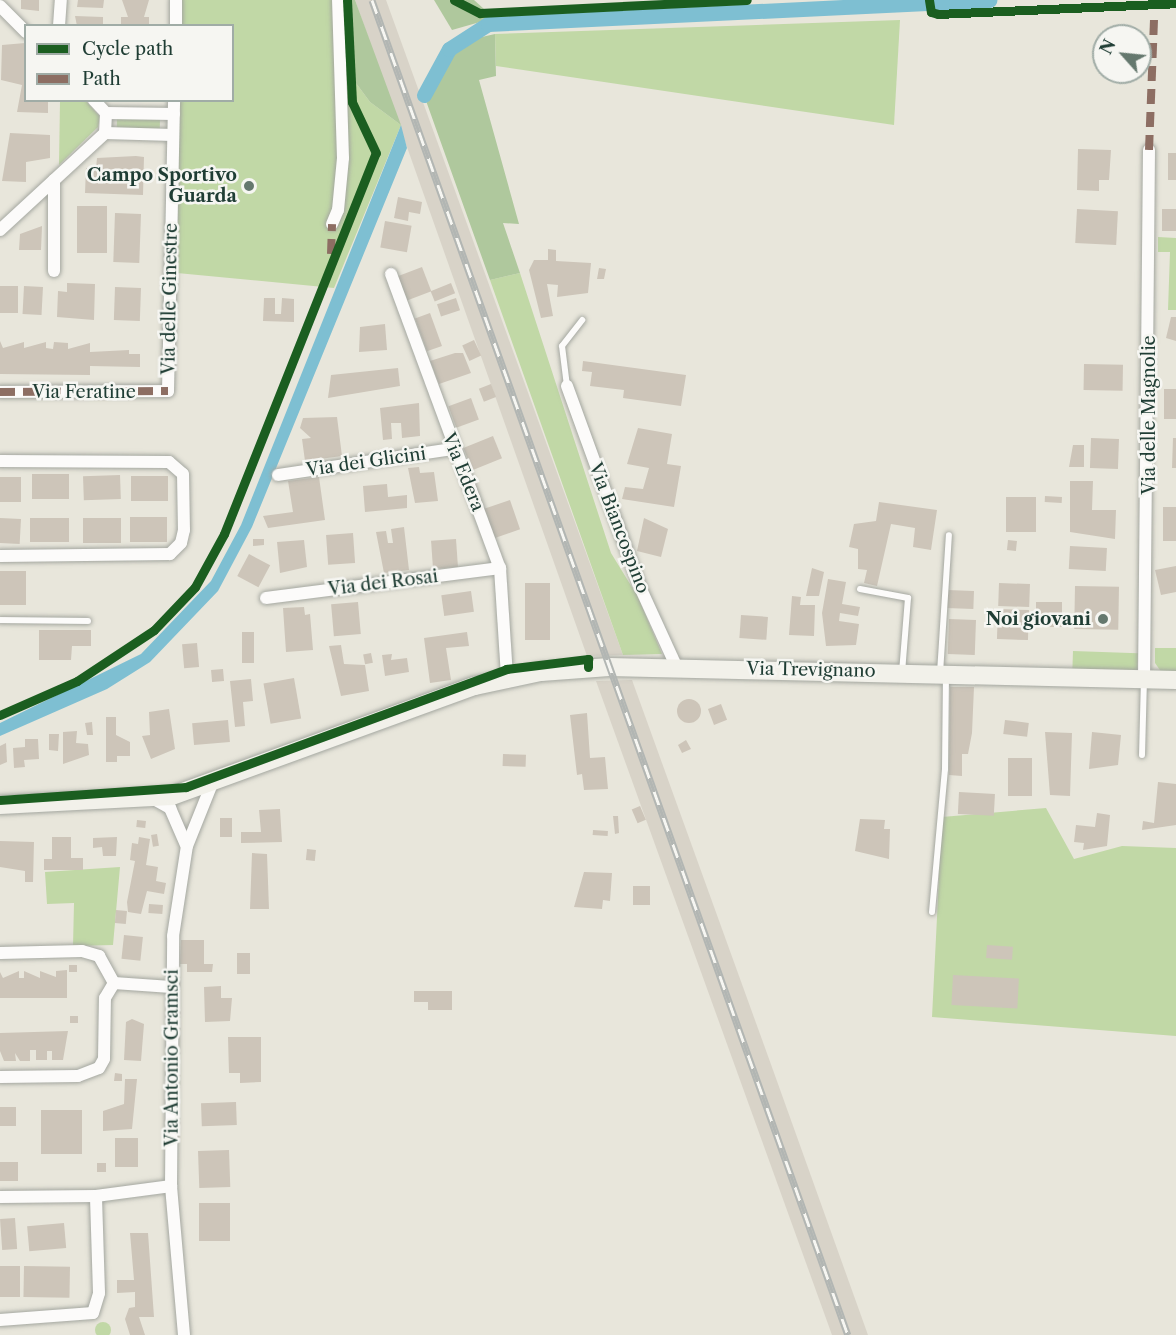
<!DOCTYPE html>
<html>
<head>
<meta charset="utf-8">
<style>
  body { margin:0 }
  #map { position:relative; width:1176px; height:1335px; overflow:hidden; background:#e8e6db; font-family:"Libre Caslon Text",serif }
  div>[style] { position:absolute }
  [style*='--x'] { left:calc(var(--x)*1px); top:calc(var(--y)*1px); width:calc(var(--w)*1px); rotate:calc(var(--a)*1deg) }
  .industrial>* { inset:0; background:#d8d3c8 }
  .green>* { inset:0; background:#c1d8a6; transform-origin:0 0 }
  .round { border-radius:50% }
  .forest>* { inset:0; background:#afc89d }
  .water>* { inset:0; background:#7ebfd2 }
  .canal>* { height:15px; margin:-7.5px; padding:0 7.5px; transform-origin:7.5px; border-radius:7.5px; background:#7ebfd2 }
  .building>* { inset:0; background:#cdc5b9; transform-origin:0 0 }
  .roads { filter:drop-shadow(0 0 2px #a4a7a0) drop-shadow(0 0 2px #a4a7a0) }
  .lane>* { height:6px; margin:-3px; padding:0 3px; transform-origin:3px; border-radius:3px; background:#fcfbfa }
  .street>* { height:12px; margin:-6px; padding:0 6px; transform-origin:6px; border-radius:6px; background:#fcfbfa }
  .secondary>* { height:18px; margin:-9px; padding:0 9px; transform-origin:9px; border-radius:9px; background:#f2f1ea }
  .rail>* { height:7px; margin-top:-3.5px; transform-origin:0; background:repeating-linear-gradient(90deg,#f6f6f2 0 14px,#b2b6b3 0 28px); box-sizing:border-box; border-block:2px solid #b2b6b3 }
  .quiet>* { height:8px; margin-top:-4px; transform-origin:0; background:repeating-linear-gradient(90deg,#8d6e63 0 15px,transparent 0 23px) }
  .cycleway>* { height:9px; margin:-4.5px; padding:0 4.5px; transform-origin:4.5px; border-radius:4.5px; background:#1b5e20 }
  .dots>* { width:16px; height:16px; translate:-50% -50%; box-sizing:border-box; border:3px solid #f6f6f2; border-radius:50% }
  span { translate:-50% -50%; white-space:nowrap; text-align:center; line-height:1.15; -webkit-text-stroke:5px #f6f6f2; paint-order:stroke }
  .poi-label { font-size:18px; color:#1f3d34; font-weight:700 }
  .right { translate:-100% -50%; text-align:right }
  .street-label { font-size:18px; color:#1f3d34 }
  .legend { position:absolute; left:24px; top:24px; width:210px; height:78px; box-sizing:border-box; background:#f6f6f2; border:2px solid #a0aca6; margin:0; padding:8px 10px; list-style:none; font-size:18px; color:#1f3d34 }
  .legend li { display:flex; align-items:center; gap:12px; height:30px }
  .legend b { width:30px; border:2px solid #a0aca6 }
  .north { position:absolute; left:1092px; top:24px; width:60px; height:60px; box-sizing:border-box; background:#f6f6f2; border:2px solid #a0aca6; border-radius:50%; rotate:297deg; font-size:16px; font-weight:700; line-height:24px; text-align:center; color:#1f3d34 }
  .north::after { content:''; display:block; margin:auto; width:21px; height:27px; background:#65786e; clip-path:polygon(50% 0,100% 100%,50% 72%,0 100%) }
</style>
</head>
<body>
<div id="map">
  <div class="industrial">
    <div style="clip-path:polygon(355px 0,386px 0,623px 655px,587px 656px)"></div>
    <div style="clip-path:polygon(632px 680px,773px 1070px,868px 1335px,832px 1335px,596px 681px)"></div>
  </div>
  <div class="green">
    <div style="clip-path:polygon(177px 0,342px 0,353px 35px,350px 75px,370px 102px,401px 125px,334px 288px,177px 273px,177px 101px,232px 100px,232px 26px,177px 25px)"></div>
    <div style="clip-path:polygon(900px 20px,894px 125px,496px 66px,495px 34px)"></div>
    <div style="clip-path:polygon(60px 101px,86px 101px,100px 117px,98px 127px,59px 165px)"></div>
    <div style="left:117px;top:117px;width:43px;height:12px;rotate:1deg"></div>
    <div style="clip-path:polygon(1158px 237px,1176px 238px,1176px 310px,1168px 310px,1170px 252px,1158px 252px)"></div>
    <div style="clip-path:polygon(520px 273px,611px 553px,638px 597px,662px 654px,623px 655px,490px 280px)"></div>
    <div style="clip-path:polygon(1155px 648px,1176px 648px,1176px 674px,1162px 673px,1155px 663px)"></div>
    <div style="left:1073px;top:651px;width:65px;height:20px;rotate:2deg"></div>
    <div style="clip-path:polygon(1046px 808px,1074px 859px,1122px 846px,1176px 848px,1176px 1036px,932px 1017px,942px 817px)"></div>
    <div style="clip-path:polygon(120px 867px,113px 945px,73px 946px,74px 903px,47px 904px,45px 872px)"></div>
    <div class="round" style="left:95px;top:1322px;width:16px;height:16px"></div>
  </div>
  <div class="forest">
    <div style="clip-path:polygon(342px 0,355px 0,401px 125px,370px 102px,350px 75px,353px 35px)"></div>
    <div style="clip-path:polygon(434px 0,474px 0,494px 18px,452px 30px)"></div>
    <div style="clip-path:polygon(495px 34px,496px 76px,479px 80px,519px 224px,503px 223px,520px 273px,490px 280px,425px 98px,449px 54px,464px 41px)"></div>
  </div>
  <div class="water">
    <div style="clip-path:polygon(401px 125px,407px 148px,252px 527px,218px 591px,150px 662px,107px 689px,0 736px,0 723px,141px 654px,211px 581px,241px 525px)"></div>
  </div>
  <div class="canal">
    <div style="--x:424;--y:95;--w:52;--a:-61.5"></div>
    <div style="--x:449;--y:49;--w:46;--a:-32.7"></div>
    <div style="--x:488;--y:24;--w:502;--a:-2.74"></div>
  </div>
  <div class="building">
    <div style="clip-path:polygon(21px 0,39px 0,39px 11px,21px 9px)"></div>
    <div style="clip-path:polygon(78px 0,104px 0,103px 8px,77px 7px)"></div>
    <div style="clip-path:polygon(122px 0,149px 0,144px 17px,149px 17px,149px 26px,121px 26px,121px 17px,128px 17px)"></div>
    <div style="clip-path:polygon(75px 16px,103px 17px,103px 26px,77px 26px)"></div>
    <div style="clip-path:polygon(25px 43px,26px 100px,48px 100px,48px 113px,17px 112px,22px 85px,1px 80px,2px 45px)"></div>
    <div style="clip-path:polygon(10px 133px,50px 135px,50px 158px,26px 162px,26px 182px,2px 181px)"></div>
    <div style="clip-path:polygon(1078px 149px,1111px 150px,1109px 180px,1099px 180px,1099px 191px,1077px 190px)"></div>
    <div style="left:1168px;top:153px;width:8px;height:27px"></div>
    <div style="clip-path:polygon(136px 156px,144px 157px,143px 195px,85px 193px,86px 168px,96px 168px,97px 158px)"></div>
    <div style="clip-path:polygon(398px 197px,422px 202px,420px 214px,409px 212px,408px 221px,394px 218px)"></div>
    <div style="left:77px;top:206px;width:30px;height:47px"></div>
    <div style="left:1077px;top:209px;width:41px;height:34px;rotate:3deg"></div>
    <div style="left:1162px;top:209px;width:14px;height:22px"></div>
    <div style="left:115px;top:213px;width:26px;height:49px;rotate:2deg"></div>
    <div style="left:385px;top:221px;width:27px;height:27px;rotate:10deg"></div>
    <div style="clip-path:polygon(42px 226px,41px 250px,19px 250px,20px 234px)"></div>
    <div style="clip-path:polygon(548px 249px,556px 250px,556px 261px,591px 263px,588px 293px,557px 297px,558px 285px,547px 284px,553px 316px,541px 318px,529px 270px,534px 260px,548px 260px)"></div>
    <div style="left:422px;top:267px;width:26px;height:26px;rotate:69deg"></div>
    <div style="clip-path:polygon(599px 268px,606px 269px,604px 279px,597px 279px)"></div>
    <div style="clip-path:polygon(67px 283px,95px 284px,94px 320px,57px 317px,58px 291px,67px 292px)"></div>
    <div style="left:451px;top:283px;width:11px;height:22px;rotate:68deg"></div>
    <div style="left:0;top:286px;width:18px;height:27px"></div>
    <div style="left:24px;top:286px;width:19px;height:28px;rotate:3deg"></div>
    <div style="left:115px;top:287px;width:26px;height:33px;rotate:2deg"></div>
    <div style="clip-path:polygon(264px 298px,275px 298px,275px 314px,281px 314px,282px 298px,294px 299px,294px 322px,263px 321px)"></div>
    <div style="left:456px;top:298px;width:13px;height:20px;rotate:72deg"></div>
    <div style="left:430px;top:313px;width:35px;height:16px;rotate:70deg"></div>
    <div style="clip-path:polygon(1171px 317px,1176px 317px,1176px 341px,1166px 338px)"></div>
    <div style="clip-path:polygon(385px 324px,387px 350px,359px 352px,360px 327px)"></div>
    <div style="left:474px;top:340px;width:17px;height:13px;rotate:65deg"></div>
    <div style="clip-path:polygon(0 341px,3px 348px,24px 342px,24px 348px,46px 342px,46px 348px,53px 349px,54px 342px,68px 343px,68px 349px,90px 343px,90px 352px,129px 350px,129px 354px,140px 354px,140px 367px,90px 366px,90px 375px,0 374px)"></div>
    <div style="clip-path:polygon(455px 353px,463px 353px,471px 373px,439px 384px,430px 361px)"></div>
    <div style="clip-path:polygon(583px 361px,686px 375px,681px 406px,623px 398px,624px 390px,590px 386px,592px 372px,582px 371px)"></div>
    <div style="left:1084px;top:364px;width:39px;height:26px;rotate:1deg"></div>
    <div style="clip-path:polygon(398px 368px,400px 386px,328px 398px,331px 375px)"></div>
    <div style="left:491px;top:384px;width:14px;height:13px;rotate:69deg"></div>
    <div style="left:1164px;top:389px;width:12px;height:30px"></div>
    <div style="left:471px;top:398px;width:23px;height:24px;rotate:70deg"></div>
    <div style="clip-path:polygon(419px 403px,420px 436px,402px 438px,401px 423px,391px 423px,392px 439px,383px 440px,380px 408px)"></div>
    <div style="clip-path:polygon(337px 417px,342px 456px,305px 461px,302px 439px,311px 438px,300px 428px,303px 418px)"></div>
    <div style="clip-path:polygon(638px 428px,672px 434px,667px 464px,681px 466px,674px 507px,622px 499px,625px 487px,643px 489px,649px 468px,627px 464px)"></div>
    <div style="left:493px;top:436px;width:24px;height:32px;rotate:68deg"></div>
    <div style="left:1091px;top:438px;width:28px;height:30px;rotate:2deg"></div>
    <div style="clip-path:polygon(1173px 438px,1176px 438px,1176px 468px,1172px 468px)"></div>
    <div style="clip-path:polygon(1073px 445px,1084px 445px,1084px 467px,1069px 467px)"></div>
    <div style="clip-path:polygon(419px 467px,420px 473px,434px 472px,438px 501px,415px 503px,408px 468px)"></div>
    <div style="left:32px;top:474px;width:37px;height:25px"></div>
    <div style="left:120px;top:475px;width:24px;height:37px;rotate:88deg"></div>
    <div style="left:131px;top:476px;width:37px;height:25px"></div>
    <div style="left:0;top:477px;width:21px;height:25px"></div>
    <div style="clip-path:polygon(319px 477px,325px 520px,268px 528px,263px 516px,293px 512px,288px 481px)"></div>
    <div style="clip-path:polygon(1070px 481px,1093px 481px,1092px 510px,1116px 510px,1115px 539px,1070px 532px)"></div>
    <div style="clip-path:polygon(387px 484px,388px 497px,407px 495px,407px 508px,365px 512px,363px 486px)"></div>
    <div style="left:1045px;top:496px;width:17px;height:6px;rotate:3deg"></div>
    <div style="left:1006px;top:497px;width:30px;height:35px"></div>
    <div style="left:510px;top:500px;width:31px;height:28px;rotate:71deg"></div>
    <div style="clip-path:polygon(879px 502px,937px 510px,931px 550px,913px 547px,915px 528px,891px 524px,877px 586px,864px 583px,867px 570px,858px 569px,858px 549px,849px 547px,854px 524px,876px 521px)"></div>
    <div style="left:1163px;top:507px;width:13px;height:34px"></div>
    <div style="left:167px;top:517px;width:25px;height:37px;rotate:90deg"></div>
    <div style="left:0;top:518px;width:21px;height:25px;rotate:3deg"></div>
    <div style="left:69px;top:518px;width:24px;height:39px;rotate:90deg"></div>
    <div style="left:83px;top:518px;width:38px;height:25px"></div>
    <div style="clip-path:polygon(644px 518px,668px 529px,661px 557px,637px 551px)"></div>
    <div style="clip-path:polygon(404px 527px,409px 570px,384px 573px,376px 532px,386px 531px,388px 543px,393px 543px,391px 529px)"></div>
    <div style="left:353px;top:533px;width:30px;height:27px;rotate:86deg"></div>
    <div style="clip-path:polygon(253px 539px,264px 539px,264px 545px,253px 546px)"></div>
    <div style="left:456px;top:539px;width:28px;height:25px;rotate:86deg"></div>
    <div style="clip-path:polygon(304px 540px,307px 567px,280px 573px,277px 542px)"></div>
    <div style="left:1008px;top:540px;width:9px;height:10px;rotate:6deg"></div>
    <div style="left:1070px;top:546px;width:37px;height:23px;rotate:3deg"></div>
    <div style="left:249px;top:554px;width:24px;height:25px;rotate:28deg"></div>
    <div style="clip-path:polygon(1176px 566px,1176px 592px,1161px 595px,1155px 570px)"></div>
    <div style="clip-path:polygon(812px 568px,824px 572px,819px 596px,806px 596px)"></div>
    <div style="left:0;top:571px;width:26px;height:34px"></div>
    <div style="clip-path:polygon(828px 579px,846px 582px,842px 604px,860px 607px,858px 616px,840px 613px,839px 621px,859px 624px,856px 645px,826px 646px,822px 613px)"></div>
    <div style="left:525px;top:583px;width:25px;height:57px"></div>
    <div style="left:999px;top:583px;width:31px;height:23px;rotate:2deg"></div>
    <div style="left:1075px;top:586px;width:44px;height:43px;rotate:1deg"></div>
    <div style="left:947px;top:590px;width:27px;height:18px;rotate:2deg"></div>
    <div style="left:471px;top:591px;width:21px;height:30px;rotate:82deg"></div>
    <div style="clip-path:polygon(792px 596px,801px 597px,800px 605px,815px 605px,814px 636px,789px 635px)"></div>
    <div style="left:358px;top:602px;width:32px;height:27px;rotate:85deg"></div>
    <div style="left:1036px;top:602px;width:26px;height:25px"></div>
    <div style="clip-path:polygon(304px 607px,305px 615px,310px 614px,313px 650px,286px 652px,283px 608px)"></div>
    <div style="left:998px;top:609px;width:31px;height:30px;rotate:2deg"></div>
    <div style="left:741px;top:615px;width:27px;height:23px;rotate:4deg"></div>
    <div style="left:949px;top:619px;width:27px;height:35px;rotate:2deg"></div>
    <div style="clip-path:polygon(39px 630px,91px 630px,91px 646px,72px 646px,71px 660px,39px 660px)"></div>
    <div style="left:242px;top:632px;width:12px;height:31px"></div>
    <div style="clip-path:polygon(467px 632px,469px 646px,446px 648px,451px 680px,430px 683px,424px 638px)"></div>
    <div style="left:197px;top:643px;width:24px;height:15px;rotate:85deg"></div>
    <div style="clip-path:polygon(341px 645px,344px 664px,365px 665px,369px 691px,341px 696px,329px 646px)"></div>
    <div style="left:371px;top:653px;width:10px;height:8px;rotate:79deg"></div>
    <div style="clip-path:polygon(392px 654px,391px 660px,407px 658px,409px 672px,385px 676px,382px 655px)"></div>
    <div style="left:223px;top:669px;width:12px;height:12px;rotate:85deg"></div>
    <div style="left:294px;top:678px;width:41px;height:31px;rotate:80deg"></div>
    <div style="clip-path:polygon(251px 679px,253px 701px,243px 702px,245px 726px,235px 727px,230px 681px)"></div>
    <div style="clip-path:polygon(950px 687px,974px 687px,972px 733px,968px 754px,962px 754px,962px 776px,949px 775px)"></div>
    <div class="round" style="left:677px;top:699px;width:24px;height:24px"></div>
    <div style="left:721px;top:704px;width:17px;height:14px;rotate:69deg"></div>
    <div style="clip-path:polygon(169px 709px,175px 749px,151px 759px,142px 736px,150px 735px,149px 712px)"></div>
    <div style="clip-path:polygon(587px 713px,590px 758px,605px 757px,608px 789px,584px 790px,582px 774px,577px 775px,570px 715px)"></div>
    <div style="clip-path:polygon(106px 717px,116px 717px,116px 735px,130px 742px,130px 756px,117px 756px,117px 762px,106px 762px)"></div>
    <div style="left:228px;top:720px;width:22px;height:36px;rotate:85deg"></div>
    <div style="left:1005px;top:720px;width:24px;height:14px;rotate:7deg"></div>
    <div style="clip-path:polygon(92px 722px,93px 735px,87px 735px,85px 723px)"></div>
    <div style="clip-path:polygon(77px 731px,76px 743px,88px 744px,89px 755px,63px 764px,63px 732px)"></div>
    <div style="clip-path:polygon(1045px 732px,1072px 733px,1070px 796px,1050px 795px)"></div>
    <div style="clip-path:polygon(1092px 732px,1121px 735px,1118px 765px,1089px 769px)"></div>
    <div style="clip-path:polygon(49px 734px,59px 734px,58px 751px,49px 750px)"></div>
    <div style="clip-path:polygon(25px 739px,38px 739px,39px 759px,24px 760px,25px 767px,14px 768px,13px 748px,25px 747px)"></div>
    <div style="clip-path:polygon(686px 740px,691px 749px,682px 753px,678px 745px)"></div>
    <div style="clip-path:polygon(6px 743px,7px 762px,0 765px,0 746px)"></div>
    <div style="left:503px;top:754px;width:23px;height:12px;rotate:2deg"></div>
    <div style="left:1008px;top:758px;width:24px;height:38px"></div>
    <div style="clip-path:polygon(1158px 782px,1176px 784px,1176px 825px,1142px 830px,1143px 821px,1154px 823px)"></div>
    <div style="left:959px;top:792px;width:36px;height:22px;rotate:3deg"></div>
    <div style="left:640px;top:806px;width:15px;height:9px;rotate:67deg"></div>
    <div style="clip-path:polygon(280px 809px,282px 842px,241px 843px,241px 832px,261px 832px,259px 810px)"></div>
    <div style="clip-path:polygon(1097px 813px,1110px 815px,1107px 846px,1083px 850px,1084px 843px,1074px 842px,1076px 825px,1095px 827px)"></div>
    <div style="clip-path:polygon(613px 816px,618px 816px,619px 833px,615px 834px)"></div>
    <div style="left:220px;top:818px;width:12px;height:19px"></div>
    <div style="clip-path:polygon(860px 819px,885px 820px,884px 829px,890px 829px,889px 859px,855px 851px)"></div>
    <div style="left:137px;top:820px;width:9px;height:7px;rotate:6deg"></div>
    <div style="left:593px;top:830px;width:15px;height:5px;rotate:4deg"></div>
    <div style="left:157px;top:834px;width:12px;height:6px;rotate:81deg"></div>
    <div style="clip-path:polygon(52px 837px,71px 837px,71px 858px,83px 858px,83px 870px,44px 870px,44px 859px,52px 859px)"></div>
    <div style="clip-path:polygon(117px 837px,116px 856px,103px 856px,102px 847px,93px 848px,93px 838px)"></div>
    <div style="clip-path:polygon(139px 837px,150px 839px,146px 865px,158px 867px,156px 881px,166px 883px,164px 894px,147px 891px,141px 914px,128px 912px,127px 902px,135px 861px,130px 860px,132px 843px,138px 844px)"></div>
    <div style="clip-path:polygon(0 841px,34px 842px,33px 882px,25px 882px,25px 871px,0 867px)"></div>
    <div style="left:307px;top:849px;width:9px;height:11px;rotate:6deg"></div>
    <div style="clip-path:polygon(252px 853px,267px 854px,269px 909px,250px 909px)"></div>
    <div style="clip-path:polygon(584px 872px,612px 873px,610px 901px,603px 900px,602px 909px,574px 907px)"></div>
    <div style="left:633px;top:886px;width:17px;height:19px"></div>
    <div style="left:149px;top:904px;width:14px;height:9px;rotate:4deg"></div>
    <div style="left:116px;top:910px;width:11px;height:13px;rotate:5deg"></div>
    <div style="left:124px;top:935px;width:19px;height:24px;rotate:6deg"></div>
    <div style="clip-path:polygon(181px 940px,204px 940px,204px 964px,213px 964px,212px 972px,187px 972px,187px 964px,180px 964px)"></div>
    <div style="left:987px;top:945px;width:26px;height:13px;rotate:4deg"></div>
    <div style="left:237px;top:953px;width:13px;height:21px"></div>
    <div style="left:69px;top:965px;width:8px;height:7px"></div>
    <div style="clip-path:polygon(67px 970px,67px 998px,0 998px,0 972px,3px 978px,19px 971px,19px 978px,24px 978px,24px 971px,40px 978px,40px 971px,56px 977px,56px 971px)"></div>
    <div style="left:953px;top:975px;width:66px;height:30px;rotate:3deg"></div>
    <div style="clip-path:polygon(221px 986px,221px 998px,232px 998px,230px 1021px,205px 1022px,204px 987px)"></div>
    <div style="clip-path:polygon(414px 991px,452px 991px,452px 1010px,428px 1010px,428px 1002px,414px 1002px)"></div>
    <div style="left:70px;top:1016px;width:8px;height:7px"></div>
    <div style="clip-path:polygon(132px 1019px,144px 1024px,141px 1061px,124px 1060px,126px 1022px)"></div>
    <div style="clip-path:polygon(68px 1031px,63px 1060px,52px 1060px,52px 1051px,47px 1051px,47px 1060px,36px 1060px,36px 1050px,30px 1050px,30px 1061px,20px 1061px,15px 1053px,16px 1061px,4px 1061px,0 1051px,0 1033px)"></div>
    <div style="clip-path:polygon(228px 1037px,261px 1037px,261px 1082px,240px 1083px,240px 1073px,229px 1073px)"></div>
    <div style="clip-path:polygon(115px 1073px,122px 1074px,122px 1081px,114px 1081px)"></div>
    <div style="clip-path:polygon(125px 1079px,137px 1079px,132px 1129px,103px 1131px,103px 1111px,124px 1104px)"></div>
    <div style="left:236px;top:1102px;width:23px;height:35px;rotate:88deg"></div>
    <div style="left:0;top:1107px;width:16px;height:19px"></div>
    <div style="left:82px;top:1110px;width:44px;height:41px;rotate:90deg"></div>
    <div style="left:115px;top:1138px;width:23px;height:29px"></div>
    <div style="left:229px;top:1150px;width:37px;height:31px;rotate:88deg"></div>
    <div style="left:0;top:1162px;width:18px;height:19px"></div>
    <div style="left:97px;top:1163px;width:9px;height:9px"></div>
    <div style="left:199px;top:1203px;width:31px;height:38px"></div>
    <div style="left:15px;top:1218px;width:31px;height:15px;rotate:86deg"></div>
    <div style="left:64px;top:1223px;width:25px;height:37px;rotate:85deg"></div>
    <div style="clip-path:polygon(130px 1233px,148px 1233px,154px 1317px,139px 1317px,145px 1335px,130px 1335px,125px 1319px,129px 1308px,135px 1307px,135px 1292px,117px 1293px,117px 1280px,134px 1280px)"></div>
    <div style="left:0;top:1266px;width:20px;height:31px"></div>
    <div style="left:24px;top:1266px;width:46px;height:31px;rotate:1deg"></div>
  </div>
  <div class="roads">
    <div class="lane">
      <div style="--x:567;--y:386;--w:40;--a:-97.1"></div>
      <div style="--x:562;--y:346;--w:33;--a:-52"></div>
      <div style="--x:860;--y:589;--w:49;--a:10.6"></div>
      <div style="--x:908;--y:598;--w:74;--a:94.6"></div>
      <div style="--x:0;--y:620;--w:88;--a:0.7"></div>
      <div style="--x:940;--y:673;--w:138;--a:-86.3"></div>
      <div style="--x:1142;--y:755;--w:74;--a:-88.5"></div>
      <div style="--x:932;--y:912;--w:144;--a:-84.8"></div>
      <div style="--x:945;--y:769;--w:92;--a:-89.4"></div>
    </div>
    <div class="street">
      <div style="--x:0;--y:6;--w:37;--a:45"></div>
      <div style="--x:59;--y:26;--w:26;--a:-86"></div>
      <div style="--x:176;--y:26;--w:26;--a:-90"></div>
      <div style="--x:106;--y:113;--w:68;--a:0.8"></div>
      <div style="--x:105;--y:133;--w:68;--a:1.7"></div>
      <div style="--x:332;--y:224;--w:15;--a:-67"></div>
      <div style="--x:338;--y:210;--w:52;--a:-84.5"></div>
      <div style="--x:343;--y:158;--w:158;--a:-91.8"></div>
      <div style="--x:0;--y:230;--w:143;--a:-42.7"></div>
      <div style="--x:105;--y:133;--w:20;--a:-87"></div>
      <div style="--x:106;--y:113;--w:18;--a:-133"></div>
      <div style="--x:54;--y:271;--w:91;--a:-90"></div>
      <div style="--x:391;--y:274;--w:314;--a:69.7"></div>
      <div style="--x:500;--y:568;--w:108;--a:86.3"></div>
      <div style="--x:567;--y:386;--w:214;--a:70"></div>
      <div style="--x:640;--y:587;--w:89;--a:65.4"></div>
      <div style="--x:0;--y:392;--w:168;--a:-0.3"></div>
      <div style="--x:168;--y:391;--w:291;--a:-88.8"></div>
      <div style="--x:0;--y:461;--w:169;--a:0.3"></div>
      <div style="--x:169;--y:462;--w:18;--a:41"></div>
      <div style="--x:183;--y:474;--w:56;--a:89"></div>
      <div style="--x:184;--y:530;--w:13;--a:103"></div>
      <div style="--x:181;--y:543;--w:16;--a:135"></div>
      <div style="--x:170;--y:554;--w:170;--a:179.3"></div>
      <div style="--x:278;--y:475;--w:177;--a:-8.5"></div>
      <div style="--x:266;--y:598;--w:236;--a:-7.3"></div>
      <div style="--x:1144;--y:680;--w:530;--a:-89.46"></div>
      <div style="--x:152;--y:798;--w:21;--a:29"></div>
      <div style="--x:170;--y:808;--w:40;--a:66.6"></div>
      <div style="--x:0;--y:953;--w:82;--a:-1.4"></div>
      <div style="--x:82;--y:951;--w:18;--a:16"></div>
      <div style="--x:99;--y:956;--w:31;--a:61"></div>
      <div style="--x:114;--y:983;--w:57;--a:4"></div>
      <div style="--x:0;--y:1077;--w:78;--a:-0.7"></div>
      <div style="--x:78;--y:1076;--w:22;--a:-21"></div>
      <div style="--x:99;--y:1068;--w:10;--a:-61"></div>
      <div style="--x:104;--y:1059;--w:61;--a:-89.1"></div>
      <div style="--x:105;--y:998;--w:17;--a:-59"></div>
      <div style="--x:0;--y:1197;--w:96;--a:-0.6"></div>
      <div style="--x:96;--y:1196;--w:76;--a:-7.6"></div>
      <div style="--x:0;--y:1320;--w:93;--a:-4.3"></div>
      <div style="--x:93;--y:1313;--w:21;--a:-73"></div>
      <div style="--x:99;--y:1293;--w:97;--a:-91.8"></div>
      <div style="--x:184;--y:1335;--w:150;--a:-95"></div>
      <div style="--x:171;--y:1186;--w:250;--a:-89.5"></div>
      <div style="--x:173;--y:936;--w:91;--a:-81.2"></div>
      <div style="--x:187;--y:846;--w:65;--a:-68.2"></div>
    </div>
    <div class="secondary">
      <div style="--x:0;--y:805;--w:172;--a:-3"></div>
      <div style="--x:172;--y:796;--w:322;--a:-20"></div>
      <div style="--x:475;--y:686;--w:67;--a:-12"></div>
      <div style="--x:541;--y:672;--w:68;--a:-4.2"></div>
      <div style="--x:609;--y:667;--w:567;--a:1.31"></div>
    </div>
  </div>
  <div class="rail">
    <div style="--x:372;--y:0;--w:1417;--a:70.38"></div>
  </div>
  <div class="quiet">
    <div style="--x:1149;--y:150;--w:133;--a:-87.8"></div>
    <div style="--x:331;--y:254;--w:30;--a:-88"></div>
    <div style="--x:0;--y:392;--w:168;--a:-0.3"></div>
  </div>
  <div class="cycleway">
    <div style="--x:454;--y:0;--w:29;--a:27"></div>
    <div style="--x:480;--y:13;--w:267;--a:-2.8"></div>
    <div style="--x:929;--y:0;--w:12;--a:81"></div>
    <div style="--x:931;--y:12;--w:7;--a:16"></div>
    <div style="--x:938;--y:14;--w:238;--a:-2.6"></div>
    <div style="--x:0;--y:715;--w:84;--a:-23.8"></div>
    <div style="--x:77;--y:681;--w:92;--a:-33.5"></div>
    <div style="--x:154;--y:630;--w:59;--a:-46.4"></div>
    <div style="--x:195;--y:587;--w:60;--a:-61.3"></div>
    <div style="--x:224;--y:534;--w:410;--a:-68.3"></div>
    <div style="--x:376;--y:153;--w:56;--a:-115.2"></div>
    <div style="--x:352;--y:102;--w:102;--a:-92.8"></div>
    <div style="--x:0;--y:800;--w:186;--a:-4"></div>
    <div style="--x:186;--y:787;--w:341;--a:-20.2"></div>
    <div style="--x:506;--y:669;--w:83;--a:-7"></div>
    <div style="--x:588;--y:659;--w:8;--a:90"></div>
  </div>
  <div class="dots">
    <div style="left:249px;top:186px;background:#65786e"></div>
    <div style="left:1103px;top:619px;background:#65786e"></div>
  </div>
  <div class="poi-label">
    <span class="right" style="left:237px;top:186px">Campo Sportivo<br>Guarda</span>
    <span class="right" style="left:1091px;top:619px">Noi giovani</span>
  </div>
  <div class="street-label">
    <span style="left:170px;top:299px;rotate:-89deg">Via delle Ginestre</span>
    <span style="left:84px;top:392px">Via Feratine</span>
    <span style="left:1149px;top:415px;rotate:-90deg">Via delle Magnolie</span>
    <span style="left:366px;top:462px;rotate:-8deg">Via dei Glicini</span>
    <span style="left:463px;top:472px;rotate:68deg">Via Edera</span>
    <span style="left:619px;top:528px;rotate:69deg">Via Biancospino</span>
    <span style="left:383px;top:583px;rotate:-7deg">Via dei Rosai</span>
    <span style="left:811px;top:670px;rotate:1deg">Via Trevignano</span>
    <span style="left:172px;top:1058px;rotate:-90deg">Via Antonio Gramsci</span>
  </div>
  <ul class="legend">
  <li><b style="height:8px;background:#1b5e20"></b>Cycle path</li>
  <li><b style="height:8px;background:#8d6e63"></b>Path</li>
  </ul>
  <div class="north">N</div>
</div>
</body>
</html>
